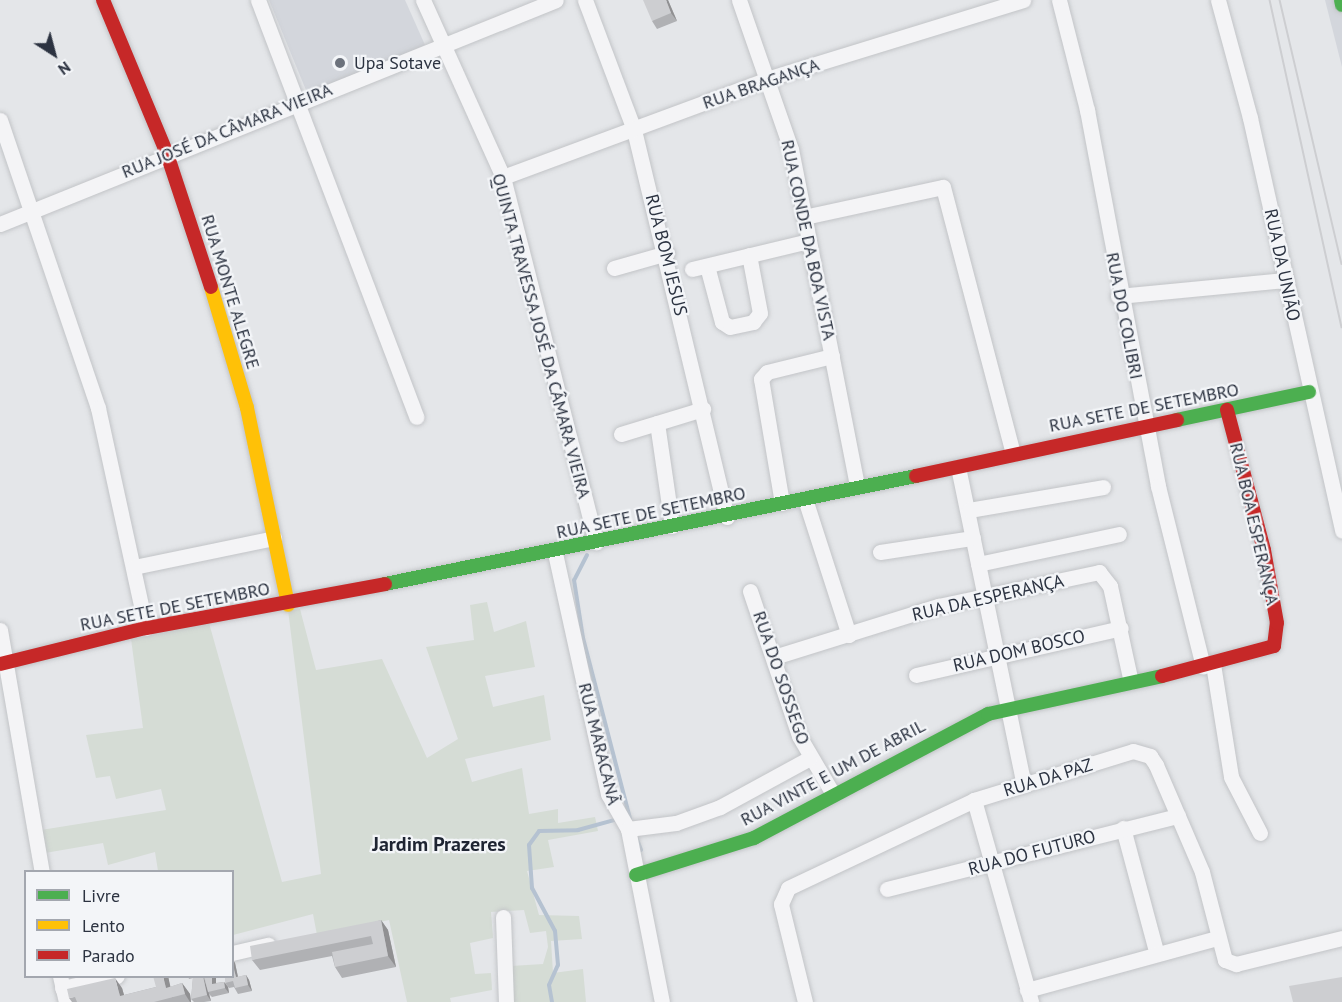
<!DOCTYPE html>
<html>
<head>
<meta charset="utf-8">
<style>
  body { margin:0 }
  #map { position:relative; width:1342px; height:1002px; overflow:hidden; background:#e4e6e9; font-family:"PT Sans",sans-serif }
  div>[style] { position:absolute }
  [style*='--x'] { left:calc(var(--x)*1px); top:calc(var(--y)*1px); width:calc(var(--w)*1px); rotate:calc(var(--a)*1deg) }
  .built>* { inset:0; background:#d3d6dc }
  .green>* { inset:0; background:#d5dcd5 }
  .stream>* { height:4px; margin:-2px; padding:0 2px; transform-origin:2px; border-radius:2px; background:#b5c2d1 }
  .roads { filter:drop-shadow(0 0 2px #c2c4c7) drop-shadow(0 0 2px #c2c4c7) }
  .street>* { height:15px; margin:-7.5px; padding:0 7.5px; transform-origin:7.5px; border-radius:7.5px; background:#f4f4f6 }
  .fast>* { height:14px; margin:-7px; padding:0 7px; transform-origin:7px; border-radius:7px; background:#4caf50 }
  .slow>* { height:14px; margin:-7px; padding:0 7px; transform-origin:7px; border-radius:7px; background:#ffc107 }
  .jam>* { height:14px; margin:-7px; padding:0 7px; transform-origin:7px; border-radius:7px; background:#c62828 }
  .tram>* { height:1.5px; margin:-0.75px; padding:0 0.75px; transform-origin:0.75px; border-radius:0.75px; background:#cdced1 }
  .wall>* { inset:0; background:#b0b1b4 }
  .shaded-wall>* { inset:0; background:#909092 }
  .building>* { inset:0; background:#cdced1 }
  .dots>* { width:16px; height:16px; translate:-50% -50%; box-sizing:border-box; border:3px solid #f3f5f8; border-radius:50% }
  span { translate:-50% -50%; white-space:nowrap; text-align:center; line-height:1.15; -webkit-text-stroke:4.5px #f3f5f8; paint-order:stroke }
  .poi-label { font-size:18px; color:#2c3341 }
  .left { translate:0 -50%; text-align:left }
  .street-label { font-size:18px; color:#2c3341 }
  .neighbourhood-label { font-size:20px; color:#1e2432; font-weight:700 }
  .legend { position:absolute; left:24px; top:870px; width:210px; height:108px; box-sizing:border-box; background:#f3f5f8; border:2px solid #a3a7af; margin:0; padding:8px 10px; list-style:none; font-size:18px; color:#2c3341 }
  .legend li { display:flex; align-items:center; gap:12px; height:30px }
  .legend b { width:30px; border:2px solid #a3a7af }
  .north { position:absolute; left:24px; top:24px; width:60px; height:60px; -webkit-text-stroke:4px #f3f5f8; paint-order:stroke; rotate:144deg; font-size:16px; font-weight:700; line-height:24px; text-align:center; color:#2c3341 }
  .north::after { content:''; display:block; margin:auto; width:21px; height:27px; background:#2c3341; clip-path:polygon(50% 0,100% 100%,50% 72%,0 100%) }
</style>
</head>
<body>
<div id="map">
  <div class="built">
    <div style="clip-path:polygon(269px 0,405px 0,425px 45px,308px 95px)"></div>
    <div style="clip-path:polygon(1325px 0,1342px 0,1342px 67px)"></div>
  </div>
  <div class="green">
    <div style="clip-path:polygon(487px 602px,494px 632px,526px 621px,535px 667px,485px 676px,493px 707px,544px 695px,551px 740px,465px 759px,472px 782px,522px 768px,529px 814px,558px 809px,558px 823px,595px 817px,598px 831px,548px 840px,554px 867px,527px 871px,539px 915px,579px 916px,582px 939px,551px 941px,553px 973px,583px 969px,586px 1002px,511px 1002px,511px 966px,543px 964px,548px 947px,546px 931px,530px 933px,524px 910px,491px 912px,493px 938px,470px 943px,475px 974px,491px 973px,492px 990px,450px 998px,451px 1002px,407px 1002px,389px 920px,317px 935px,313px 914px,233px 935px,232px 872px,158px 871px,155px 852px,108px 865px,103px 843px,45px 853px,41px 830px,166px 810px,161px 789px,116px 799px,110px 776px,96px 778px,86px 735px,143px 728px,131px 639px,209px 623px,282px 882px,321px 874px,288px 610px,300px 609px,316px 670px,382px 659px,427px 758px,458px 739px,426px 647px,474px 640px,470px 605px)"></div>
  </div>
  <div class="stream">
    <div style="--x:587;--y:555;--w:28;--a:117"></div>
    <div style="--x:574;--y:580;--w:59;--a:81.2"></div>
    <div style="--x:583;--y:638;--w:187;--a:75.4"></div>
    <div style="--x:636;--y:837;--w:14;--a:69"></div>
    <div style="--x:552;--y:1002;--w:17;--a:-100"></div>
    <div style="--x:549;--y:985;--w:22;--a:-66"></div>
    <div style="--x:558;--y:965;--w:34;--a:-95"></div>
    <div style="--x:555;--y:931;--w:49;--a:-118.1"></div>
    <div style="--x:532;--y:888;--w:43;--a:-94"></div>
    <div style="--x:529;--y:845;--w:17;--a:-54"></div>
    <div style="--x:539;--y:831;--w:39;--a:-1"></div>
    <div style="--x:578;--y:830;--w:41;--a:-15.4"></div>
  </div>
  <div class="roads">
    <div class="street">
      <div style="--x:258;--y:0;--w:446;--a:69.2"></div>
      <div style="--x:423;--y:0;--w:194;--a:65.7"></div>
      <div style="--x:503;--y:177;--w:377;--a:75.7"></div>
      <div style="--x:585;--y:0;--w:139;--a:69.3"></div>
      <div style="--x:634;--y:130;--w:398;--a:76.5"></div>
      <div style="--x:739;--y:0;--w:158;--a:70.8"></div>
      <div style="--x:791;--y:149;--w:342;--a:78.9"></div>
      <div style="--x:1059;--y:0;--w:114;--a:75.7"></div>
      <div style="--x:1087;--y:110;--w:383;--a:79.3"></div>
      <div style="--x:1158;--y:486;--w:186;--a:76"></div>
      <div style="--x:1218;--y:0;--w:122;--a:74.8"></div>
      <div style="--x:1250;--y:118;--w:423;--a:77.4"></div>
      <div style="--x:0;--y:120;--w:304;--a:71.2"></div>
      <div style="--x:98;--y:408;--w:225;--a:77.7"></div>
      <div style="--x:503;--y:177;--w:285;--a:-20.3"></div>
      <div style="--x:770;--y:78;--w:265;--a:-17.1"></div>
      <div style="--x:804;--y:217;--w:142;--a:-12.2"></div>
      <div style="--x:943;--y:187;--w:276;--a:75.3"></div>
      <div style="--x:0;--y:224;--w:599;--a:-21.94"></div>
      <div style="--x:707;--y:266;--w:58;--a:75"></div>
      <div style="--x:722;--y:322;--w:9;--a:32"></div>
      <div style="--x:730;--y:327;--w:24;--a:-12"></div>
      <div style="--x:753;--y:322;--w:11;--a:-52"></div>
      <div style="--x:760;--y:313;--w:59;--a:-100.7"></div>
      <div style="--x:614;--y:268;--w:55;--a:-15.8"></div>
      <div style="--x:692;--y:269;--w:120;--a:-13.5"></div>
      <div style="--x:1118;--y:296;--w:168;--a:-5.5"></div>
      <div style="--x:657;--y:423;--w:104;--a:81.7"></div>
      <div style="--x:621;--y:434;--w:86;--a:-17"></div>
      <div style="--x:958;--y:467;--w:325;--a:78.3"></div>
      <div style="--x:805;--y:499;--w:143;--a:72.1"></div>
      <div style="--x:782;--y:503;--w:126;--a:-99.6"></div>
      <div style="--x:761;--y:379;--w:9;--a:-49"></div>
      <div style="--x:767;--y:372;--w:67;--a:-13.8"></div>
      <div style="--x:969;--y:510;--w:136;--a:-9.7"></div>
      <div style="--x:880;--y:552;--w:94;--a:-8.6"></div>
      <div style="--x:555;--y:553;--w:247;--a:77.6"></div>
      <div style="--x:608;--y:794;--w:40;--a:60.3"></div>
      <div style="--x:628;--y:829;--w:176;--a:78.9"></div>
      <div style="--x:978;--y:564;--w:144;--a:-12"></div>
      <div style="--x:134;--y:567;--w:143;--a:-11.7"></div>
      <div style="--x:750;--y:591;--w:153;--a:71.3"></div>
      <div style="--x:799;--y:736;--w:67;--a:59.6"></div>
      <div style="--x:0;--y:630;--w:246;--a:80.2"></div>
      <div style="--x:774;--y:657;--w:172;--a:-17.3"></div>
      <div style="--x:938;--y:606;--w:165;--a:-11.9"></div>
      <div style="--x:1099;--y:572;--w:18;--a:52"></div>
      <div style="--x:1110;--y:586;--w:98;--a:77.7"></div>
      <div style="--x:1213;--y:664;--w:114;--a:80.9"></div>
      <div style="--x:1231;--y:777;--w:63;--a:62.6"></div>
      <div style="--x:916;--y:675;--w:210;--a:-12.9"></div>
      <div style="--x:974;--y:800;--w:210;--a:74.2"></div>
      <div style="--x:1123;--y:828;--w:127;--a:75"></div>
      <div style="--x:628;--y:829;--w:48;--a:-7.1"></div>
      <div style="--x:676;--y:823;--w:47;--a:-20"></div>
      <div style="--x:720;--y:807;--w:102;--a:-28.6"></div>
      <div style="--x:887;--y:889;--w:300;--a:-14.1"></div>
      <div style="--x:503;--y:917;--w:85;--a:88"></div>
      <div style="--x:232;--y:953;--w:37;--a:-13"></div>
      <div style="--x:60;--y:976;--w:27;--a:77"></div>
      <div style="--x:62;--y:988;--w:56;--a:-12.3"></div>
      <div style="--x:1027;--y:990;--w:197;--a:-15.3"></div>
      <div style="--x:805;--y:1002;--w:101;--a:-103.8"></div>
      <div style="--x:781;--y:904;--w:17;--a:-66"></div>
      <div style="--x:788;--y:888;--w:206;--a:-25.3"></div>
      <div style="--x:974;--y:800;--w:166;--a:-17.1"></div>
      <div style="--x:1133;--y:751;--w:18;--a:16"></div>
      <div style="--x:1150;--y:756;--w:11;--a:56"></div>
      <div style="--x:1156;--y:765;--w:116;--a:66.7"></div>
      <div style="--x:1202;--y:872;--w:91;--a:75.4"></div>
      <div style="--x:1225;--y:960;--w:12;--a:20"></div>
      <div style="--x:1236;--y:964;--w:109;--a:-13.8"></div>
    </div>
    <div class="fast">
      <div style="--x:1341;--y:0;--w:5;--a:79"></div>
      <div style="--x:1177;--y:420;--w:135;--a:-12"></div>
      <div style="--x:385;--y:584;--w:542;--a:-11.5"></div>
      <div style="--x:636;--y:875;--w:124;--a:-17.4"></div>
      <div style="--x:754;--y:838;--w:265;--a:-27.9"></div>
      <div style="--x:988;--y:714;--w:178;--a:-12.3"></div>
    </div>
    <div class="slow">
      <div style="--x:211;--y:287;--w:126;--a:73.4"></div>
      <div style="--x:247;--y:408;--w:201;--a:78.2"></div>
    </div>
    <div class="jam">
      <div style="--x:103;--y:0;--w:167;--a:67.4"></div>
      <div style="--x:167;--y:154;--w:140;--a:71.7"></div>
      <div style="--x:916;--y:476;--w:267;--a:-12.1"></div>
      <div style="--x:0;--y:664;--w:150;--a:-13.9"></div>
      <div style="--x:146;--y:628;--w:243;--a:-10.4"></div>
      <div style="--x:1162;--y:676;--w:116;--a:-15"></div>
      <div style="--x:1274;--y:646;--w:23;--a:-83"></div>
      <div style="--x:1277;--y:623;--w:74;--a:-100.1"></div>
      <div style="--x:1264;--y:550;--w:145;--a:-104.8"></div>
    </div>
  </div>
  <div class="tram">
    <div style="--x:1270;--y:0;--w:335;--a:77.6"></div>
    <div style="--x:1280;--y:0;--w:271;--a:76.8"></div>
  </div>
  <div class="wall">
    <div style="clip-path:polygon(668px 0,677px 21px,657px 29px,652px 21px)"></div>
    <div style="clip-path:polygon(381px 920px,388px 930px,396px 967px,342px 978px,335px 967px,332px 956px,260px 970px,252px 960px)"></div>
    <div style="clip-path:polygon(232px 959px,235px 963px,238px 977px,246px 975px,249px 980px,252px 991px,238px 994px,234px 987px,229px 988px,225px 983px,232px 976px)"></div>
    <div style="clip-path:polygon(168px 976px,170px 987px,182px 983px,190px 994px,191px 1002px,72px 1002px,69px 998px,122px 988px,124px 995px,156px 987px)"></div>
    <div style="clip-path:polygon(188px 976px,216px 976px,216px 983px,224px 982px,228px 987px,229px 993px,212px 997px,209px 994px,211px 1001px,204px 1002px,194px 1002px,191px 999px,193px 978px,189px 979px)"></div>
  </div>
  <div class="shaded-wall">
    <div style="clip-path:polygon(666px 0,668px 0,677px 21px,671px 13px)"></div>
    <div style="clip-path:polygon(381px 920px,388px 930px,396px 967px,388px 956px)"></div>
    <div style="clip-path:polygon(232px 959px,235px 963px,239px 982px,236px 977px)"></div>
    <div style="clip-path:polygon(246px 975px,249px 980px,252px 991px,248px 985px)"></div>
    <div style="clip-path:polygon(163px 976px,168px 976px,173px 998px,166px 988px)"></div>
    <div style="clip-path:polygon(203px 976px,209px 994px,211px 1001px,207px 995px)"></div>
    <div style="clip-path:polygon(212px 976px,216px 976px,216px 990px,212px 984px)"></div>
    <div style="clip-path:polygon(115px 978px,122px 988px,126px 1002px,120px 996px)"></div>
    <div style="clip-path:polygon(224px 982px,228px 987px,229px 993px,225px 988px)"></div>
    <div style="clip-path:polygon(182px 983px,190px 994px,191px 1002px,190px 1002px,185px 994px)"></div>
  </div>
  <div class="building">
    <div style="clip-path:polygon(643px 0,666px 0,671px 13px,652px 21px)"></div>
    <div style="clip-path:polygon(381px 920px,388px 956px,335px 967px,332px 952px,373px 944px,371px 936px,252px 960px,250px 946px)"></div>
    <div style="clip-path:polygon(232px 963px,236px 977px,246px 975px,248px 985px,235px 988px,233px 981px,225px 983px,225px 976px,232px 976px)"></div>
    <div style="clip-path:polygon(153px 976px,163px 976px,166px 988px,182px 983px,185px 994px,154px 1002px,77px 1002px,75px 997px,69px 998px,67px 989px,115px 978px,120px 996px,156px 987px)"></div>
    <div style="clip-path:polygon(193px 976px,203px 976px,207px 995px,191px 999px)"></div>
    <div style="clip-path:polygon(204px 976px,212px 976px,212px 984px,224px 982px,225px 988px,208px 992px)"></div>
    <div style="clip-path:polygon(1342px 977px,1342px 1002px,1293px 1002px,1289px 986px)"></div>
  </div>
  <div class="dots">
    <div style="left:340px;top:63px;background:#6c727c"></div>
  </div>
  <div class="poi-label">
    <span class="left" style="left:354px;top:63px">Upa Sotave</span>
  </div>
  <div class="street-label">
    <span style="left:761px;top:84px;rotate:-19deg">RUA BRAGANÇA</span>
    <span style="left:227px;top:131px;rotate:-22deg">RUA JOSÉ DA CÂMARA VIEIRA</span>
    <span style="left:808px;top:240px;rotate:78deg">RUA CONDE DA BOA VISTA</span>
    <span style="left:666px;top:255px;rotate:76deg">RUA BOM JESUS</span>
    <span style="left:1282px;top:265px;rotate:78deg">RUA DA UNIÃO</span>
    <span style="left:230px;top:292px;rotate:73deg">RUA MONTE ALEGRE</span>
    <span style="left:1124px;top:316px;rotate:79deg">RUA DO COLIBRI</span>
    <span style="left:541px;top:336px;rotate:75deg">QUINTA TRAVESSA JOSÉ DA CÂMARA VIEIRA</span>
    <span style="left:1144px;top:408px;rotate:-11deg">RUA SETE DE SETEMBRO</span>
    <span style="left:651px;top:513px;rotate:-12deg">RUA SETE DE SETEMBRO</span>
    <span style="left:1254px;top:524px;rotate:77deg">RUA BOA ESPERANÇA</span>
    <span style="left:988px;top:598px;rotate:-13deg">RUA DA ESPERANÇA</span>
    <span style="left:175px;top:607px;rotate:-11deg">RUA SETE DE SETEMBRO</span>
    <span style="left:1019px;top:651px;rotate:-13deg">RUA DOM BOSCO</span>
    <span style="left:781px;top:678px;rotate:71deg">RUA DO SOSSEGO</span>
    <span style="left:599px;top:744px;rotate:76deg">RUA MARACANÃ</span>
    <span style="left:833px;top:773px;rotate:-28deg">RUA VINTE E UM DE ABRIL</span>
    <span style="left:1048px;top:778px;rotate:-17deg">RUA DA PAZ</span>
    <span style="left:1032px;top:853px;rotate:-15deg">RUA DO FUTURO</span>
  </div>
  <div class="neighbourhood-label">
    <span style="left:439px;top:844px">Jardim Prazeres</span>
  </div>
  <ul class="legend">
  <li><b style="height:8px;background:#4caf50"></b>Livre</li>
  <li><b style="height:8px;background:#ffc107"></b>Lento</li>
  <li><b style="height:8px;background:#c62828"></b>Parado</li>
  </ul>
  <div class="north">N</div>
</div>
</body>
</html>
